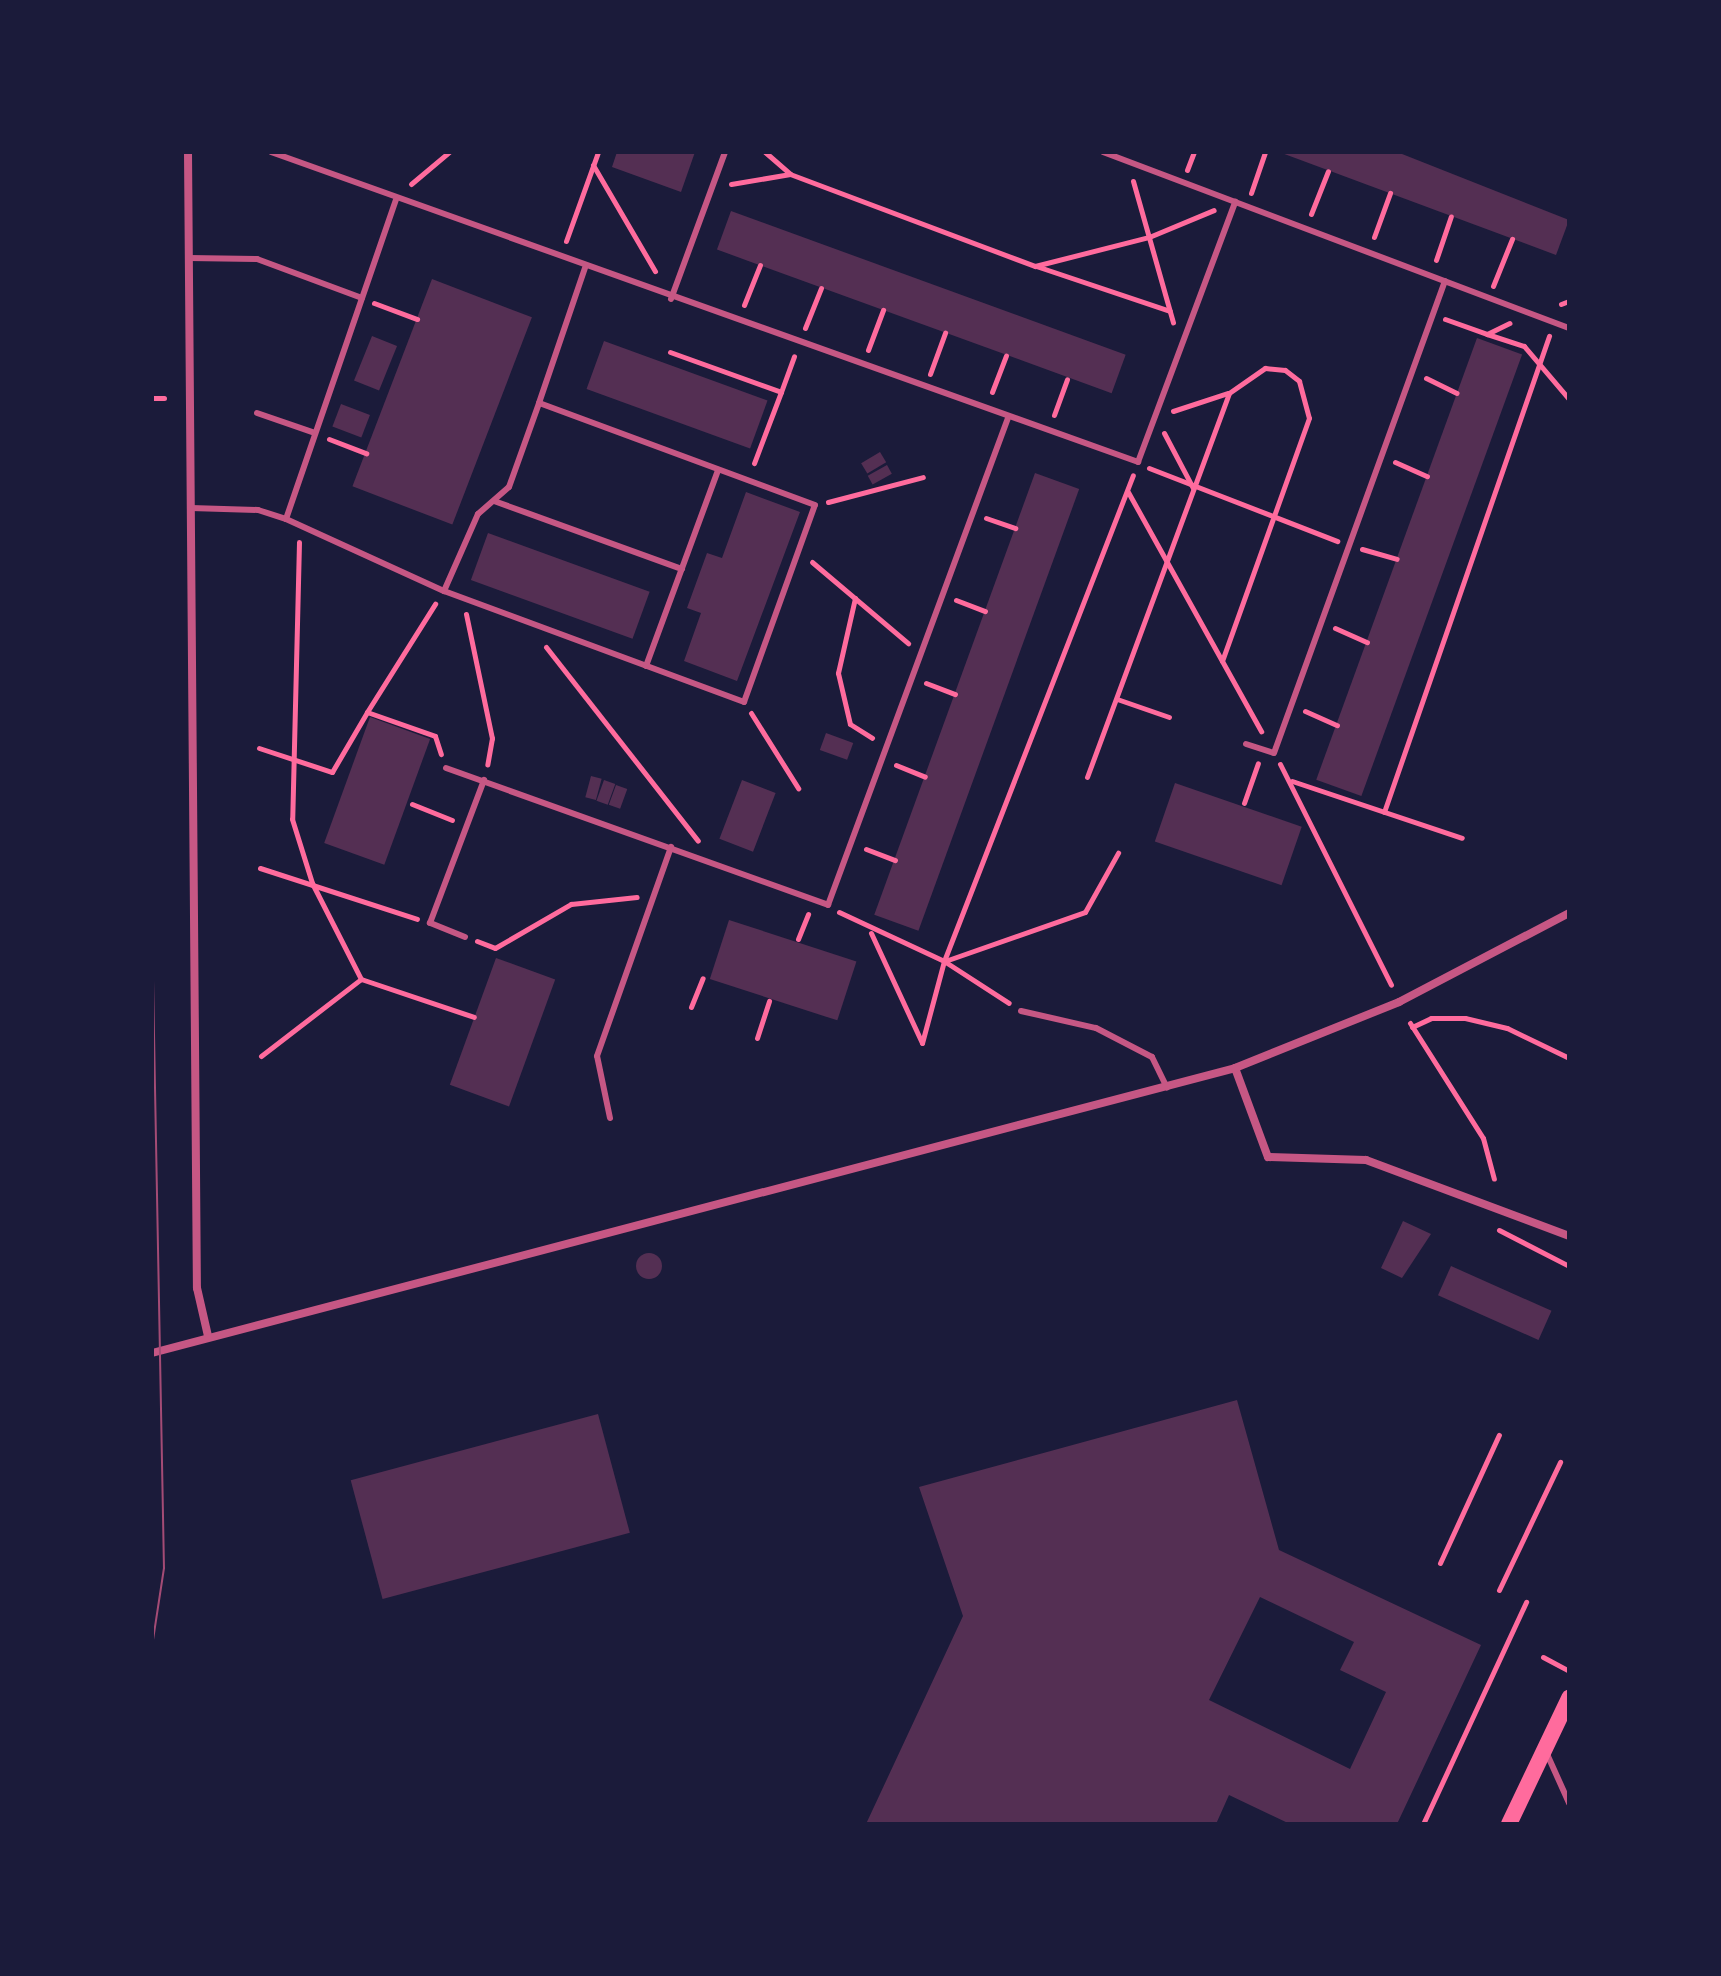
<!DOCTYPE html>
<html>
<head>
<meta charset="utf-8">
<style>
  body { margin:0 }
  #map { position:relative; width:1721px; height:1976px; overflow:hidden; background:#1b1b3a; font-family:Overpass,sans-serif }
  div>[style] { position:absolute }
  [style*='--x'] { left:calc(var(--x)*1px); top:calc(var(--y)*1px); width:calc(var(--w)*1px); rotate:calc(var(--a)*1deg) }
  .building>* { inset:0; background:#542f53; transform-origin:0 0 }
  .round { border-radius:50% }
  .path>* { height:5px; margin:-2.5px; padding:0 2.5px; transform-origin:2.5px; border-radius:2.5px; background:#ff6b9d }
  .service>* { height:6px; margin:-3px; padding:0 3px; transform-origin:3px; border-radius:3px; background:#c65784 }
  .minor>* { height:8px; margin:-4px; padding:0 4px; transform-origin:4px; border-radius:4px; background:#c65784 }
  .secondary>* { height:16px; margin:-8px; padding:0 8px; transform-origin:8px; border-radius:8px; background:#ff6b9d }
  .tram>* { height:2px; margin:-1px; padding:0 1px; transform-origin:1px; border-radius:1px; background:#a44b75 }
  span { translate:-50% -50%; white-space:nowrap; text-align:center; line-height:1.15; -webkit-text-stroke:8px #1b1b3a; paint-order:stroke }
  .frame { position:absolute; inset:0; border:154px solid #1b1b3a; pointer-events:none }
</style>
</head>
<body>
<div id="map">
  <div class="building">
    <div style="clip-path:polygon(617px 152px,695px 152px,681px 192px,612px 167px)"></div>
    <div style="clip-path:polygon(1279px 152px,1397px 152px,1569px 220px,1556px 255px)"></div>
    <div style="left:731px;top:211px;width:420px;height:41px;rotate:20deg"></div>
    <div style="left:432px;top:279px;width:107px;height:222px;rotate:21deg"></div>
    <div style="left:372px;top:336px;width:27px;height:48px;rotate:22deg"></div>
    <div style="left:1477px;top:338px;width:48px;height:470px;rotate:20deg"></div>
    <div style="left:604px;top:341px;width:174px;height:51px;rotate:20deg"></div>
    <div style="left:341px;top:404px;width:31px;height:24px;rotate:21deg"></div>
    <div style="left:880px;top:452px;width:12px;height:22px;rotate:59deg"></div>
    <div style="left:887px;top:465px;width:10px;height:22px;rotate:61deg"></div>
    <div style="left:1035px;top:473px;width:47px;height:470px;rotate:20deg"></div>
    <div style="clip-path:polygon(746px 492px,800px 512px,737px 681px,684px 661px,701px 613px,687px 608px,707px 553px,722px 558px)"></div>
    <div style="left:488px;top:533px;width:172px;height:50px;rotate:20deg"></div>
    <div style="left:370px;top:717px;width:64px;height:134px;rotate:20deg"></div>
    <div style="left:826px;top:733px;width:29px;height:18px;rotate:20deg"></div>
    <div style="left:591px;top:776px;width:11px;height:22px;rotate:15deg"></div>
    <div style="left:604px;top:780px;width:12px;height:22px;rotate:20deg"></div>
    <div style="left:742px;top:780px;width:36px;height:63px;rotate:21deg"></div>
    <div style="left:1175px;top:783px;width:134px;height:62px;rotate:19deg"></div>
    <div style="left:616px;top:785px;width:12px;height:21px;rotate:20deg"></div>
    <div style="left:729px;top:920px;width:134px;height:62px;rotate:18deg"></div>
    <div style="left:496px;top:958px;width:63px;height:135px;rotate:20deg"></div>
    <div style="clip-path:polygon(1403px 1221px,1431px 1234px,1402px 1278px,1381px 1268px)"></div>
    <div class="round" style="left:636px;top:1253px;width:26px;height:26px"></div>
    <div style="left:1451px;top:1266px;width:110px;height:32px;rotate:24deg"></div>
    <div style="clip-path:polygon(evenodd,1237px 1400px,1279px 1550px,1481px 1645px,1397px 1824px,1290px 1824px,1229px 1795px,1216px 1824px,866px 1824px,963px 1616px,919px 1487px,1237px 1400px,1260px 1597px,1354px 1642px,1340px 1670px,1386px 1692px,1350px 1769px,1209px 1700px,1260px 1597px)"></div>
    <div style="left:598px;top:1414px;width:123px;height:256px;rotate:75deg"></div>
  </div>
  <div class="path">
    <div style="--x:765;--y:152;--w:33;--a:41"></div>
    <div style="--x:593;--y:165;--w:123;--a:59.7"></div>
    <div style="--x:1187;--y:170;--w:19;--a:-69"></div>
    <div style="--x:1133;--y:181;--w:147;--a:74.2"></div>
    <div style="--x:411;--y:184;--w:50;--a:-40.1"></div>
    <div style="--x:731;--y:184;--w:60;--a:-9.6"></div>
    <div style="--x:790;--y:174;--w:262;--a:20.6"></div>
    <div style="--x:1035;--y:266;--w:118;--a:-14.3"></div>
    <div style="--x:1149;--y:237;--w:70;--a:-22.6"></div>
    <div style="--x:1251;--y:193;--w:43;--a:-71.1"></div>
    <div style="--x:1311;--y:214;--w:46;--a:-68.4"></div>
    <div style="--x:1374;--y:237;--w:47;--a:-70"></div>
    <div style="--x:566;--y:241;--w:95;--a:-70.2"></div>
    <div style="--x:1436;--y:260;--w:46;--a:-71.2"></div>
    <div style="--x:1036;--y:266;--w:141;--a:18.6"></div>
    <div style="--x:1493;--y:286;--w:51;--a:-68"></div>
    <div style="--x:374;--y:303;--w:46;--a:20.4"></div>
    <div style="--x:1561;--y:304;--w:9;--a:-21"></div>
    <div style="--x:744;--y:305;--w:43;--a:-68.2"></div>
    <div style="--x:1445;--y:319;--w:45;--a:19.7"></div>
    <div style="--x:1487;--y:334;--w:25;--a:-26"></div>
    <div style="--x:805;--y:328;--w:43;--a:-68.2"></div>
    <div style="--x:1487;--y:334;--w:39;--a:18"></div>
    <div style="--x:1524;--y:346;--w:70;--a:49.7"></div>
    <div style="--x:868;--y:350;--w:43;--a:-69.4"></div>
    <div style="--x:670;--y:352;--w:118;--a:19.8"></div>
    <div style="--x:781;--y:392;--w:76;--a:110.8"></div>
    <div style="--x:930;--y:374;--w:44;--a:-69.9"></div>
    <div style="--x:1426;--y:378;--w:34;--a:26"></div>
    <div style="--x:781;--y:392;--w:38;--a:-70"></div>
    <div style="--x:992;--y:392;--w:39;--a:-69"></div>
    <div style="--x:152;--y:398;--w:12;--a:0"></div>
    <div style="--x:1173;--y:411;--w:58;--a:-18.1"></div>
    <div style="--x:1054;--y:415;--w:38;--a:-70"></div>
    <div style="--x:1164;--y:433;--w:62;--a:62.2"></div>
    <div style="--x:329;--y:439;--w:40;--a:21"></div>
    <div style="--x:1395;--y:462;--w:35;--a:24"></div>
    <div style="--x:1149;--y:468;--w:202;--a:21.2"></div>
    <div style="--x:1128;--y:492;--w:274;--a:60.9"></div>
    <div style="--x:828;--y:502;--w:98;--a:-14.7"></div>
    <div style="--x:986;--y:518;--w:31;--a:19"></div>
    <div style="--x:299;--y:542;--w:277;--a:91.4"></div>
    <div style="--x:292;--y:819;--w:67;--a:72.6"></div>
    <div style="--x:312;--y:883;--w:108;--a:63"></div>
    <div style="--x:361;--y:979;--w:119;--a:18.6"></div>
    <div style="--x:1362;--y:549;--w:36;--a:16"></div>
    <div style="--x:812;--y:562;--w:126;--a:40.2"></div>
    <div style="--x:855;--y:598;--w:77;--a:102.8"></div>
    <div style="--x:838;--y:673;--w:52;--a:76.8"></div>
    <div style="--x:850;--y:724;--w:26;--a:32"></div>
    <div style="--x:956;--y:600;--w:31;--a:21"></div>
    <div style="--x:466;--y:614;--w:127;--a:78.2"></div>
    <div style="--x:492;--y:738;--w:27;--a:100"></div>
    <div style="--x:1335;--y:628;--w:35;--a:24"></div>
    <div style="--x:546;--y:647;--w:246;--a:51.9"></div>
    <div style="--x:926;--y:683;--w:31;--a:21"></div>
    <div style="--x:1117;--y:699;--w:55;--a:19.1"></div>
    <div style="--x:1305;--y:711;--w:35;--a:24"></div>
    <div style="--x:367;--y:712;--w:128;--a:-57.8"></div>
    <div style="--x:751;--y:713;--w:89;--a:57.9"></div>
    <div style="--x:259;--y:748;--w:77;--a:18.2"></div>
    <div style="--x:332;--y:772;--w:69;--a:-59.7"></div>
    <div style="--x:367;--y:712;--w:72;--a:19.4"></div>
    <div style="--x:435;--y:736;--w:19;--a:72"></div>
    <div style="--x:1280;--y:764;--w:247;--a:63.3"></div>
    <div style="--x:896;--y:765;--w:31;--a:22"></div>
    <div style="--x:1087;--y:777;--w:409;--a:-69.7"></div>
    <div style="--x:1229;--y:393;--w:44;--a:-34.8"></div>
    <div style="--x:1265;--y:368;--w:20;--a:6"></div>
    <div style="--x:1285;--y:370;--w:18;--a:38"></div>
    <div style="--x:1299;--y:381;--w:38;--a:75"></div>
    <div style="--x:1309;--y:418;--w:258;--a:109.7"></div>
    <div style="--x:1292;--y:781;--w:179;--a:18.5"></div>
    <div style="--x:1244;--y:803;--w:42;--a:-70.7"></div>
    <div style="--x:412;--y:804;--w:43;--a:21.8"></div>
    <div style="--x:1384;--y:812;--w:504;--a:-70.88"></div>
    <div style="--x:866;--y:849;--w:31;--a:21"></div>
    <div style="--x:260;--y:868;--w:165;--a:18"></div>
    <div style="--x:839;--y:912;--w:116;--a:25"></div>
    <div style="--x:944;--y:961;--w:77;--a:32.9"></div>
    <div style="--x:871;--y:933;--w:121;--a:65.1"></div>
    <div style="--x:798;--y:939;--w:27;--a:-68"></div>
    <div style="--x:477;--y:941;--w:19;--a:21"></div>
    <div style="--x:495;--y:948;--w:88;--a:-30.1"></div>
    <div style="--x:571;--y:904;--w:66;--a:-6.1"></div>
    <div style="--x:945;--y:961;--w:148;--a:-19.3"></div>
    <div style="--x:1085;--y:912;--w:68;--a:-60.8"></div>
    <div style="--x:691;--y:1007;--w:31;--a:-68"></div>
    <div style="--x:1410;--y:1023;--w:136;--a:57.6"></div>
    <div style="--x:1483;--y:1138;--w:42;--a:75"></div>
    <div style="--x:1412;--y:1027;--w:21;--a:-25"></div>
    <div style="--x:1431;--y:1018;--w:34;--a:0"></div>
    <div style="--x:1465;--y:1018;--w:43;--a:13.4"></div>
    <div style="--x:1507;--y:1028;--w:69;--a:25.8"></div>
    <div style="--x:757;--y:1038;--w:39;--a:-72"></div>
    <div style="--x:922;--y:1043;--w:85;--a:-75"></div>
    <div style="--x:944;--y:961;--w:521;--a:-68.75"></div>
    <div style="--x:261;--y:1056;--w:126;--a:-37.6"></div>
    <div style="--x:1499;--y:1230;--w:79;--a:27.2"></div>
    <div style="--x:1440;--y:1563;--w:141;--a:-65.3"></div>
    <div style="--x:1499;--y:1590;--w:142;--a:-64.5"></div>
    <div style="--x:1543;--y:1657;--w:30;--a:28"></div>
    <div style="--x:1423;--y:1824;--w:245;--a:-65.1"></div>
  </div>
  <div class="service">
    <div style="--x:271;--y:152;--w:921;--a:19.67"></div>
    <div style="--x:1138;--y:462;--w:278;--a:-69.5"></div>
    <div style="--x:1103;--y:152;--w:498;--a:20.7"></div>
    <div style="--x:189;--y:258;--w:68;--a:0.8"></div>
    <div style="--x:257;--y:259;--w:112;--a:20.4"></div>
    <div style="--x:671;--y:299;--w:157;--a:-69.8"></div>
    <div style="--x:257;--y:413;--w:61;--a:19"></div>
    <div style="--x:494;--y:501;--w:200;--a:19.9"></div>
    <div style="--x:191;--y:508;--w:67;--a:1.7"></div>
    <div style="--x:258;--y:510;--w:29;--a:18"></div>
    <div style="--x:286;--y:519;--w:174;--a:24.5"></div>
    <div style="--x:444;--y:591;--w:320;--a:20.3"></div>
    <div style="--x:744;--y:702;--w:209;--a:-70.2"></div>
    <div style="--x:815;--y:505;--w:294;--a:-159.7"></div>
    <div style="--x:539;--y:403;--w:143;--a:-71.2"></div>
    <div style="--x:286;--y:519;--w:337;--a:-71"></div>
    <div style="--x:444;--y:591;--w:84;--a:-66.2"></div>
    <div style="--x:478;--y:514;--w:41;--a:-41.1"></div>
    <div style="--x:509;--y:487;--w:89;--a:-70.3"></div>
    <div style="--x:646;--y:666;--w:209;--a:-69.8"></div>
    <div style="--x:1246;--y:744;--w:29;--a:18"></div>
    <div style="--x:1274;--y:753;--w:502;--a:-70.09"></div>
    <div style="--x:446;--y:768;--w:406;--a:19.7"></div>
    <div style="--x:828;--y:905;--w:519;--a:-69.72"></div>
    <div style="--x:465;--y:937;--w:38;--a:-158"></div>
    <div style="--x:430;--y:923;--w:153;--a:-69.3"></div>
    <div style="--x:1021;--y:1011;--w:77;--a:12.8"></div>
    <div style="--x:1096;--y:1028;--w:63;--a:27.4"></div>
    <div style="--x:1152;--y:1057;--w:34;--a:64"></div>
    <div style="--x:610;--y:1118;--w:63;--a:-101.8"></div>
    <div style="--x:597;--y:1056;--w:222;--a:-70.5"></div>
    <div style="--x:1547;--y:1754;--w:54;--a:65.8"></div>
  </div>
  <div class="minor">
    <div style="--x:188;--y:152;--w:1136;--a:89.55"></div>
    <div style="--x:197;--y:1288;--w:49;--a:77.1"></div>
    <div style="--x:1235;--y:1068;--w:95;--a:69.7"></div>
    <div style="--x:1268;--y:1157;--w:98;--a:1.8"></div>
    <div style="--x:1366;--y:1160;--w:217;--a:20.5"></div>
    <div style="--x:152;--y:1353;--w:1120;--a:-14.74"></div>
    <div style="--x:1235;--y:1068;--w:177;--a:-21.9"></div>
    <div style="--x:1399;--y:1002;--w:192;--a:-27.6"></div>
  </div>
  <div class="secondary">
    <div style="--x:1509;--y:1824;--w:140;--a:-64.5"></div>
  </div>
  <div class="tram">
    <div style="--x:152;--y:927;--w:641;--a:88.93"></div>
    <div style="--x:164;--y:1568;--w:79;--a:98.7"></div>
  </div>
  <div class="frame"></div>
</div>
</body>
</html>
